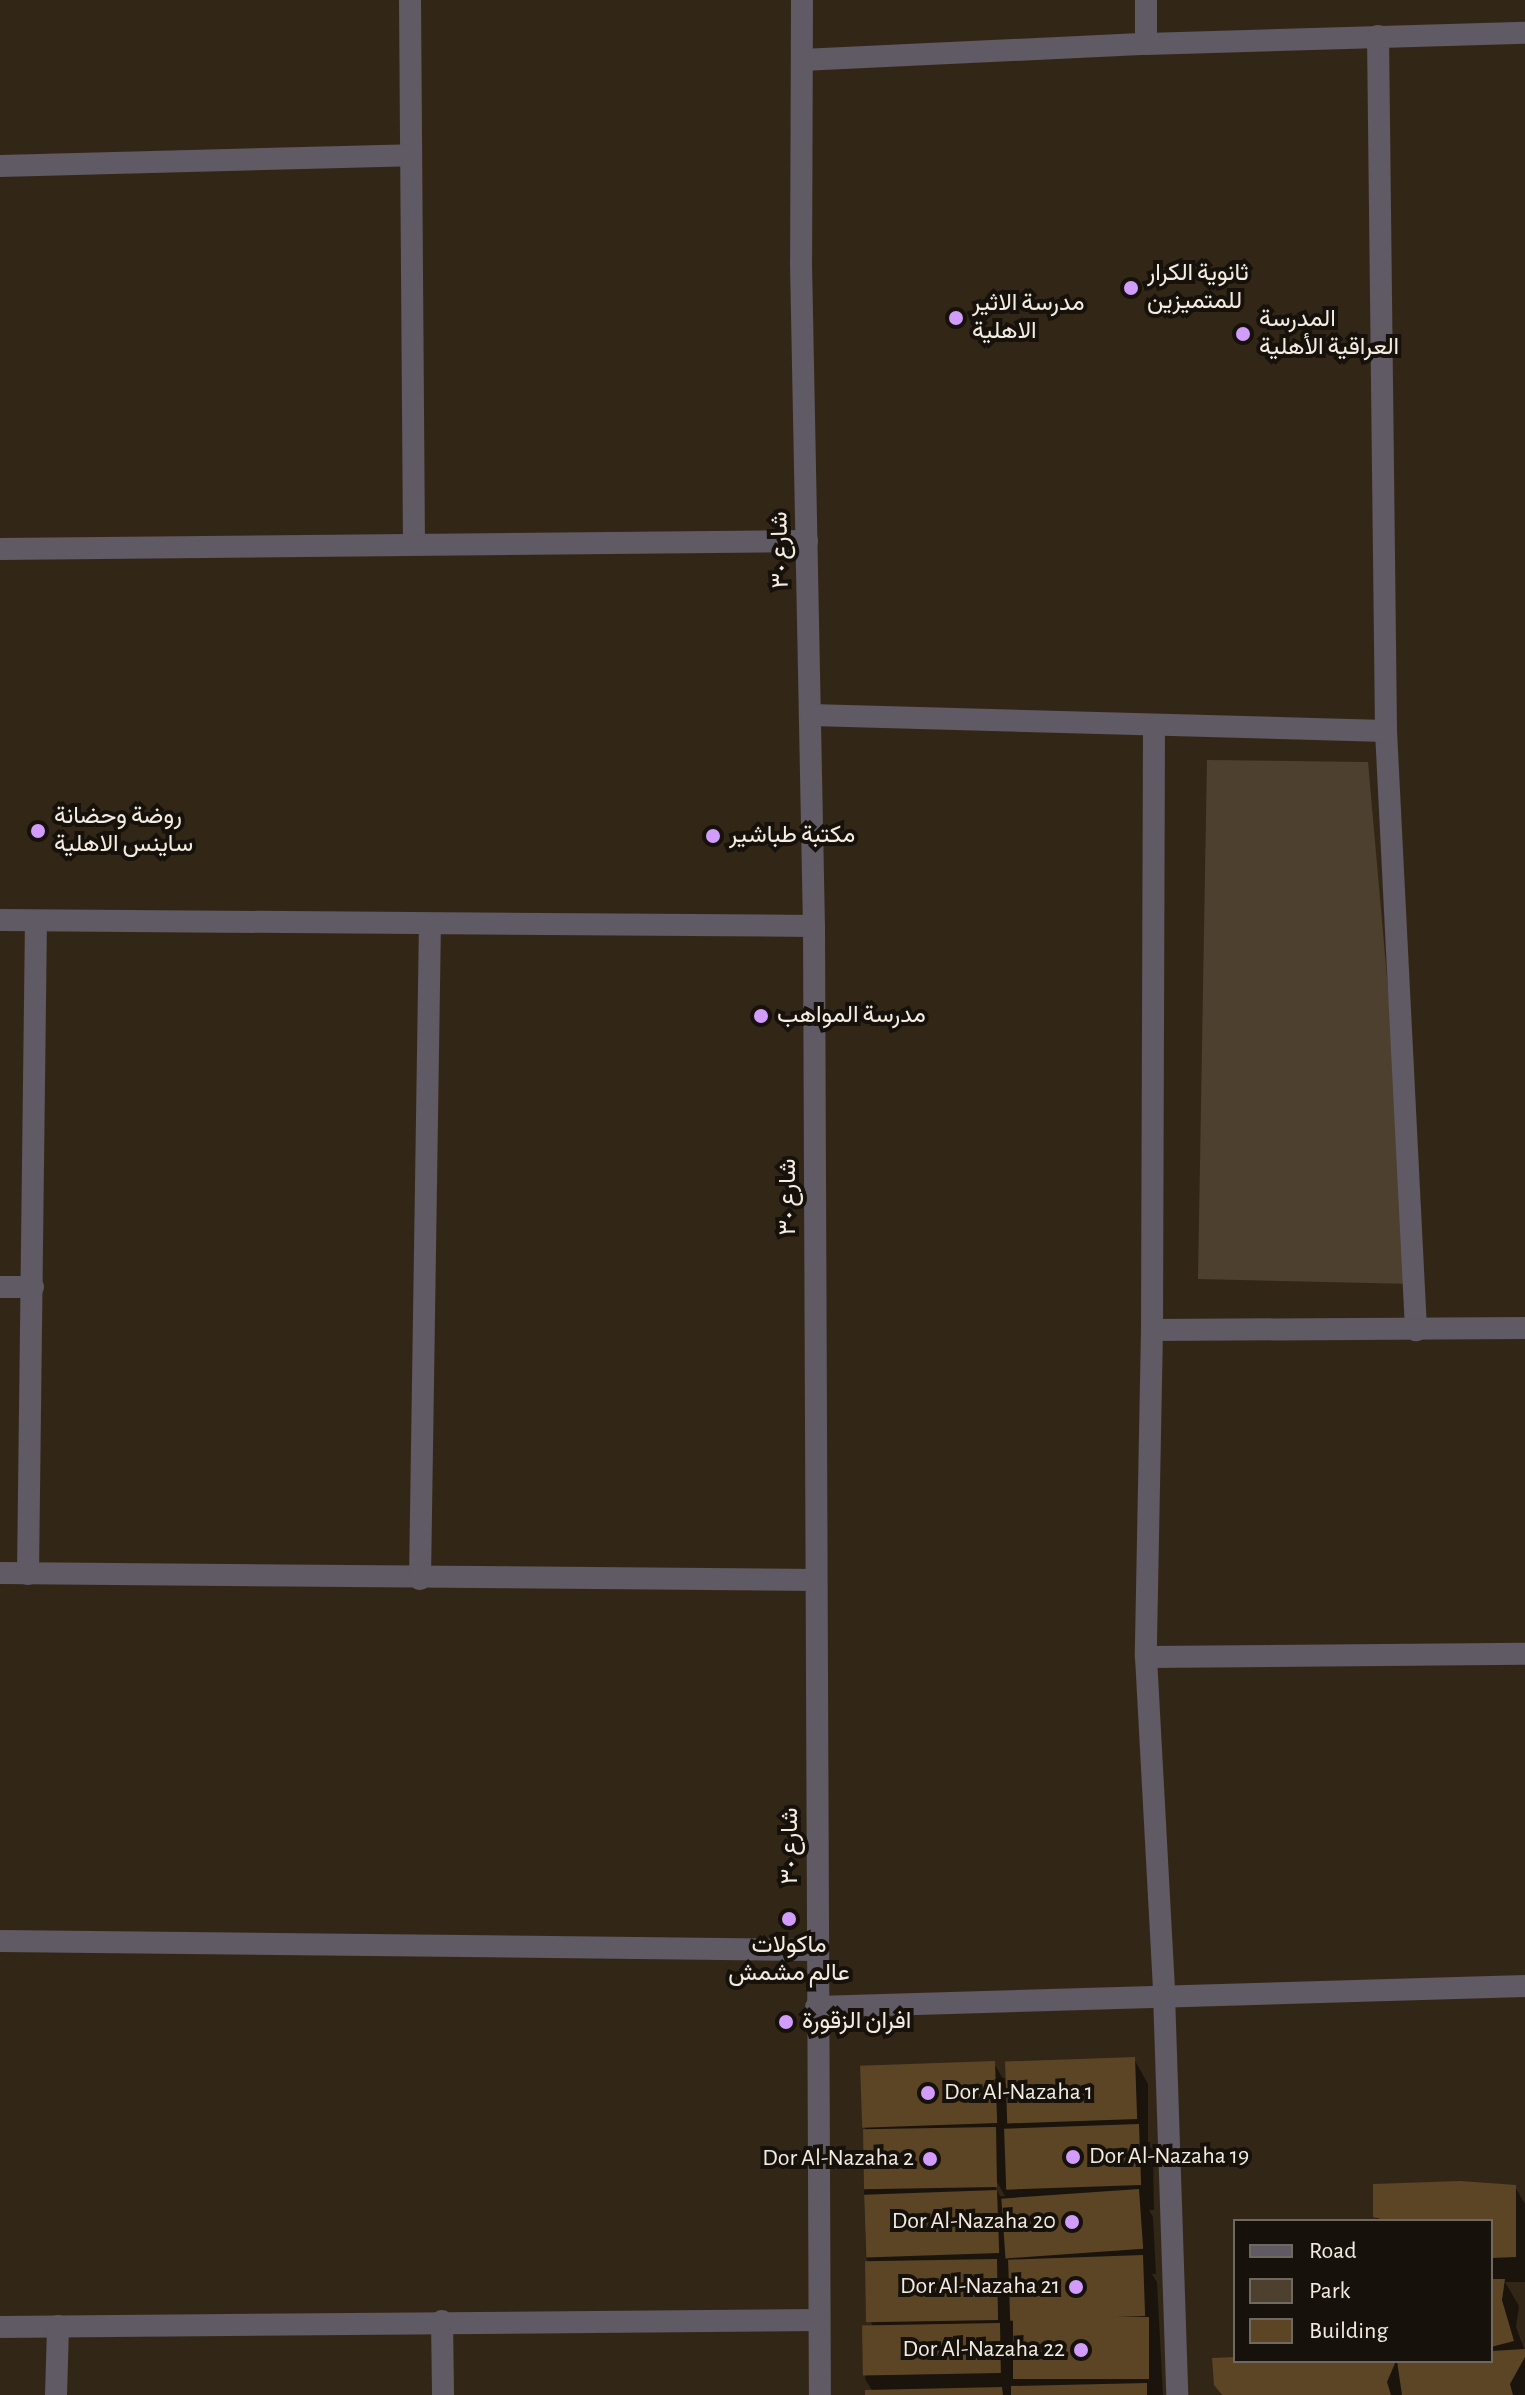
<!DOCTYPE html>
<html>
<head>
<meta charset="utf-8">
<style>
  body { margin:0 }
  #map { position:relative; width:1525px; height:2395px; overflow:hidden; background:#322717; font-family:"Alegreya Sans",Vazirmatn,sans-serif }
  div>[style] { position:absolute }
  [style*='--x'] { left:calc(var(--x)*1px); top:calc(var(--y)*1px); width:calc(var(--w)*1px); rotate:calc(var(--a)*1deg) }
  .green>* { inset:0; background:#4d402e }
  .shadow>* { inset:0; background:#0007 }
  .building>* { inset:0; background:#5b4525; transform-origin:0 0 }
  .minor>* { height:22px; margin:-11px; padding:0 11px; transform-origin:11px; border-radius:11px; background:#5f5a63 }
  .dots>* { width:22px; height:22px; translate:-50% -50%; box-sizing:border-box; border:4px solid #16110a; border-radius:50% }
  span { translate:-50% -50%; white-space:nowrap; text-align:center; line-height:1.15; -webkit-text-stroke:8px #16110a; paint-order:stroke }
  .poi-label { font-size:24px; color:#f4ece2 }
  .left { translate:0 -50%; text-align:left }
  .right { translate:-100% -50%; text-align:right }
  .street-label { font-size:24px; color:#f4ece2 }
  .legend { position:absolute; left:1233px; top:2219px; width:260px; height:144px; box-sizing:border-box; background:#16110a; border:2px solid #6f6960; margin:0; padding:10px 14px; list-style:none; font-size:24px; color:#f4ece2 }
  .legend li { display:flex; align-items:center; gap:16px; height:40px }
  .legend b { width:40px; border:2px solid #6f6960 }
</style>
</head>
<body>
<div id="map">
  <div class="green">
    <div style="clip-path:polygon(1207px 760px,1368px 762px,1414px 1284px,1198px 1279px)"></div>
  </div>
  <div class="shadow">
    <div style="clip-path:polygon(evenodd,1134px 2059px,1148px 2084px,1148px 2144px,1153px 2151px,1154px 2210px,1149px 2210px,1153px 2217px,1156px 2274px,1152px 2274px,1157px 2282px,1163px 2395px,867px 2395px,873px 2392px,865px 2379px,875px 2329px,870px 2321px,871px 2267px,866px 2258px,864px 2194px,868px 2134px,863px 2125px,994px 2063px,1007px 2086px,1134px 2059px,994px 2177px,1005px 2196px,1000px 2196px,991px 2179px,994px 2177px)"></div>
    <div style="clip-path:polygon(1515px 2187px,1525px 2204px,1525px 2282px,1505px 2282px,1519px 2306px,1516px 2327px,1525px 2351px,1525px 2395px,1221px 2395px,1216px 2385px,1235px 2359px,1491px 2361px,1491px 2221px,1378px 2221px,1375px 2216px)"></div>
  </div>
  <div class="building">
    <div style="left:1135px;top:2057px;width:62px;height:130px;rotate:88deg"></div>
    <div style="left:995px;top:2061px;width:62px;height:135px;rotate:88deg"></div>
    <div style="left:1139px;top:2124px;width:61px;height:135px;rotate:88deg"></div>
    <div style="left:996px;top:2127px;width:60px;height:133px;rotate:89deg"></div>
    <div style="clip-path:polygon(1460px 2181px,1516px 2185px,1516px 2257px,1491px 2258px,1491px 2221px,1387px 2221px,1373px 2217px,1373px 2184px)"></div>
    <div style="left:1139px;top:2189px;width:60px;height:138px;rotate:86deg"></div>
    <div style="left:997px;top:2190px;width:63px;height:133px;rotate:88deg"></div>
    <div style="left:1143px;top:2255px;width:61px;height:135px;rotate:88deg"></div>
    <div style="left:997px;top:2259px;width:61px;height:132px;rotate:89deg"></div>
    <div style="clip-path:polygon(1491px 2279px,1505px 2279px,1502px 2300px,1514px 2341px,1491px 2347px)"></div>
    <div style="left:1149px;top:2317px;width:62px;height:136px;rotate:90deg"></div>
    <div style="left:1000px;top:2323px;width:50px;height:138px;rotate:89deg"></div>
    <div style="clip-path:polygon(1525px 2349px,1525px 2357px,1510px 2384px,1513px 2395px,1402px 2395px,1397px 2361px,1491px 2361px,1491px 2351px)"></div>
    <div style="clip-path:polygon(1235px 2357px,1235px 2361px,1396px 2361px,1387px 2382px,1391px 2395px,1222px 2395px,1214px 2385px,1212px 2358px)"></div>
    <div style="clip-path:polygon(1147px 2383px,1147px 2395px,1011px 2395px,1011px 2386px)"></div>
    <div style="clip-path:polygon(1002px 2387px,1003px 2395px,865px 2395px,865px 2390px)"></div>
  </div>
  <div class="minor">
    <div style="--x:410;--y:0;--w:543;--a:89.58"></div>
    <div style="--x:802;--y:0;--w:263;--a:90.2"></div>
    <div style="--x:801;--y:263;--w:663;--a:88.88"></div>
    <div style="--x:814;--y:926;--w:1469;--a:89.77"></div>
    <div style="--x:1378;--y:36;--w:695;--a:89.34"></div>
    <div style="--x:1386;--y:731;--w:600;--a:87.13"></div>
    <div style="--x:1146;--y:44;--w:44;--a:-90"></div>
    <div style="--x:802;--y:60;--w:344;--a:-2.7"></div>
    <div style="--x:1146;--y:44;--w:379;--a:-1.7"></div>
    <div style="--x:0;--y:166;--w:411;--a:-1.5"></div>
    <div style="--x:0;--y:549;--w:807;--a:-0.57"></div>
    <div style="--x:811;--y:715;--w:575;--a:1.59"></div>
    <div style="--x:1154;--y:725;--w:605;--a:90.19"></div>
    <div style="--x:1152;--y:1330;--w:327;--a:91.1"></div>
    <div style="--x:1146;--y:1657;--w:337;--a:86.9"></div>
    <div style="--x:1164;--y:1994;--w:401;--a:88.1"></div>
    <div style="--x:0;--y:920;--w:814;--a:0.42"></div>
    <div style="--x:0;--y:1287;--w:33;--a:0"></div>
    <div style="--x:1152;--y:1330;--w:373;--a:-0.3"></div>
    <div style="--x:0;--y:1573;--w:815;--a:0.49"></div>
    <div style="--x:28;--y:1574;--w:653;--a:-89.3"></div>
    <div style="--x:420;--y:1579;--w:655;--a:-89.13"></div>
    <div style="--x:1146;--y:1657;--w:379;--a:-0.5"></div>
    <div style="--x:0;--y:1941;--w:818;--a:0.63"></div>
    <div style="--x:816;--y:2007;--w:709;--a:-1.7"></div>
    <div style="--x:442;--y:2321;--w:74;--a:89.2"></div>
    <div style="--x:0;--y:2327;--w:819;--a:-0.49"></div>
    <div style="--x:56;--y:2395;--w:69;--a:-88.3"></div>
  </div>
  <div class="dots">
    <div style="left:1131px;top:288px;background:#d29cfd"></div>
    <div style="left:956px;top:318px;background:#d29cfd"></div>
    <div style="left:1243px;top:334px;background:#d29cfd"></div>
    <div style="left:38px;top:831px;background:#d29cfd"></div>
    <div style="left:713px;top:836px;background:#d29cfd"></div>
    <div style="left:761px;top:1016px;background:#d29cfd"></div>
    <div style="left:789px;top:1919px;background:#d29cfd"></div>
    <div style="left:786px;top:2022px;background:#d29cfd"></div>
    <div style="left:928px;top:2093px;background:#d29cfd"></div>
    <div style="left:1073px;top:2157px;background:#d29cfd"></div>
    <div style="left:930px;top:2159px;background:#d29cfd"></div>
    <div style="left:1072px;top:2222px;background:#d29cfd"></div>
    <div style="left:1076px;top:2287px;background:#d29cfd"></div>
    <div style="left:1081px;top:2350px;background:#d29cfd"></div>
  </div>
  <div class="poi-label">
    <span class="left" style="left:1147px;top:288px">ثانوية الكرار<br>للمتميزين</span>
    <span class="left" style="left:972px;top:318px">مدرسة الاثير<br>الاهلية</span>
    <span class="left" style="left:1259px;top:334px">المدرسة<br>العراقية الأهلية</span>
    <span class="left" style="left:54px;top:831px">روضة وحضانة<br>ساينس الاهلية</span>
    <span class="left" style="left:729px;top:836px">مكتبة طباشير</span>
    <span class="left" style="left:777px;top:1016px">مدرسة المواهب</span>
    <span style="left:789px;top:1960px">ماكولات<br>عالم مشمش</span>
    <span class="left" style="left:802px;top:2022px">افران الزقورة</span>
    <span class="left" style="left:944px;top:2093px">Dor Al-Nazaha 1</span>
    <span class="left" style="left:1089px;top:2157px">Dor Al-Nazaha 19</span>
    <span class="right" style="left:914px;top:2159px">Dor Al-Nazaha 2</span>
    <span class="right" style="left:1056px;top:2222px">Dor Al-Nazaha 20</span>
    <span class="right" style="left:1060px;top:2287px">Dor Al-Nazaha 21</span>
    <span class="right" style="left:1065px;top:2350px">Dor Al-Nazaha 22</span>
  </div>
  <div class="street-label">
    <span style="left:781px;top:550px;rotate:-91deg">شارع ٣٠</span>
    <span style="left:789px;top:1197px;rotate:-90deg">شارع ٣٠</span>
    <span style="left:791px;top:1846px;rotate:-90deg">شارع ٣٠</span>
  </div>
  <ul class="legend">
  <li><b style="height:10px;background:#5f5a63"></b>Road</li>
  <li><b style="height:22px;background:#4d402e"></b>Park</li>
  <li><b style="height:22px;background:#5b4525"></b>Building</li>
  </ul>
</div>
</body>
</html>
